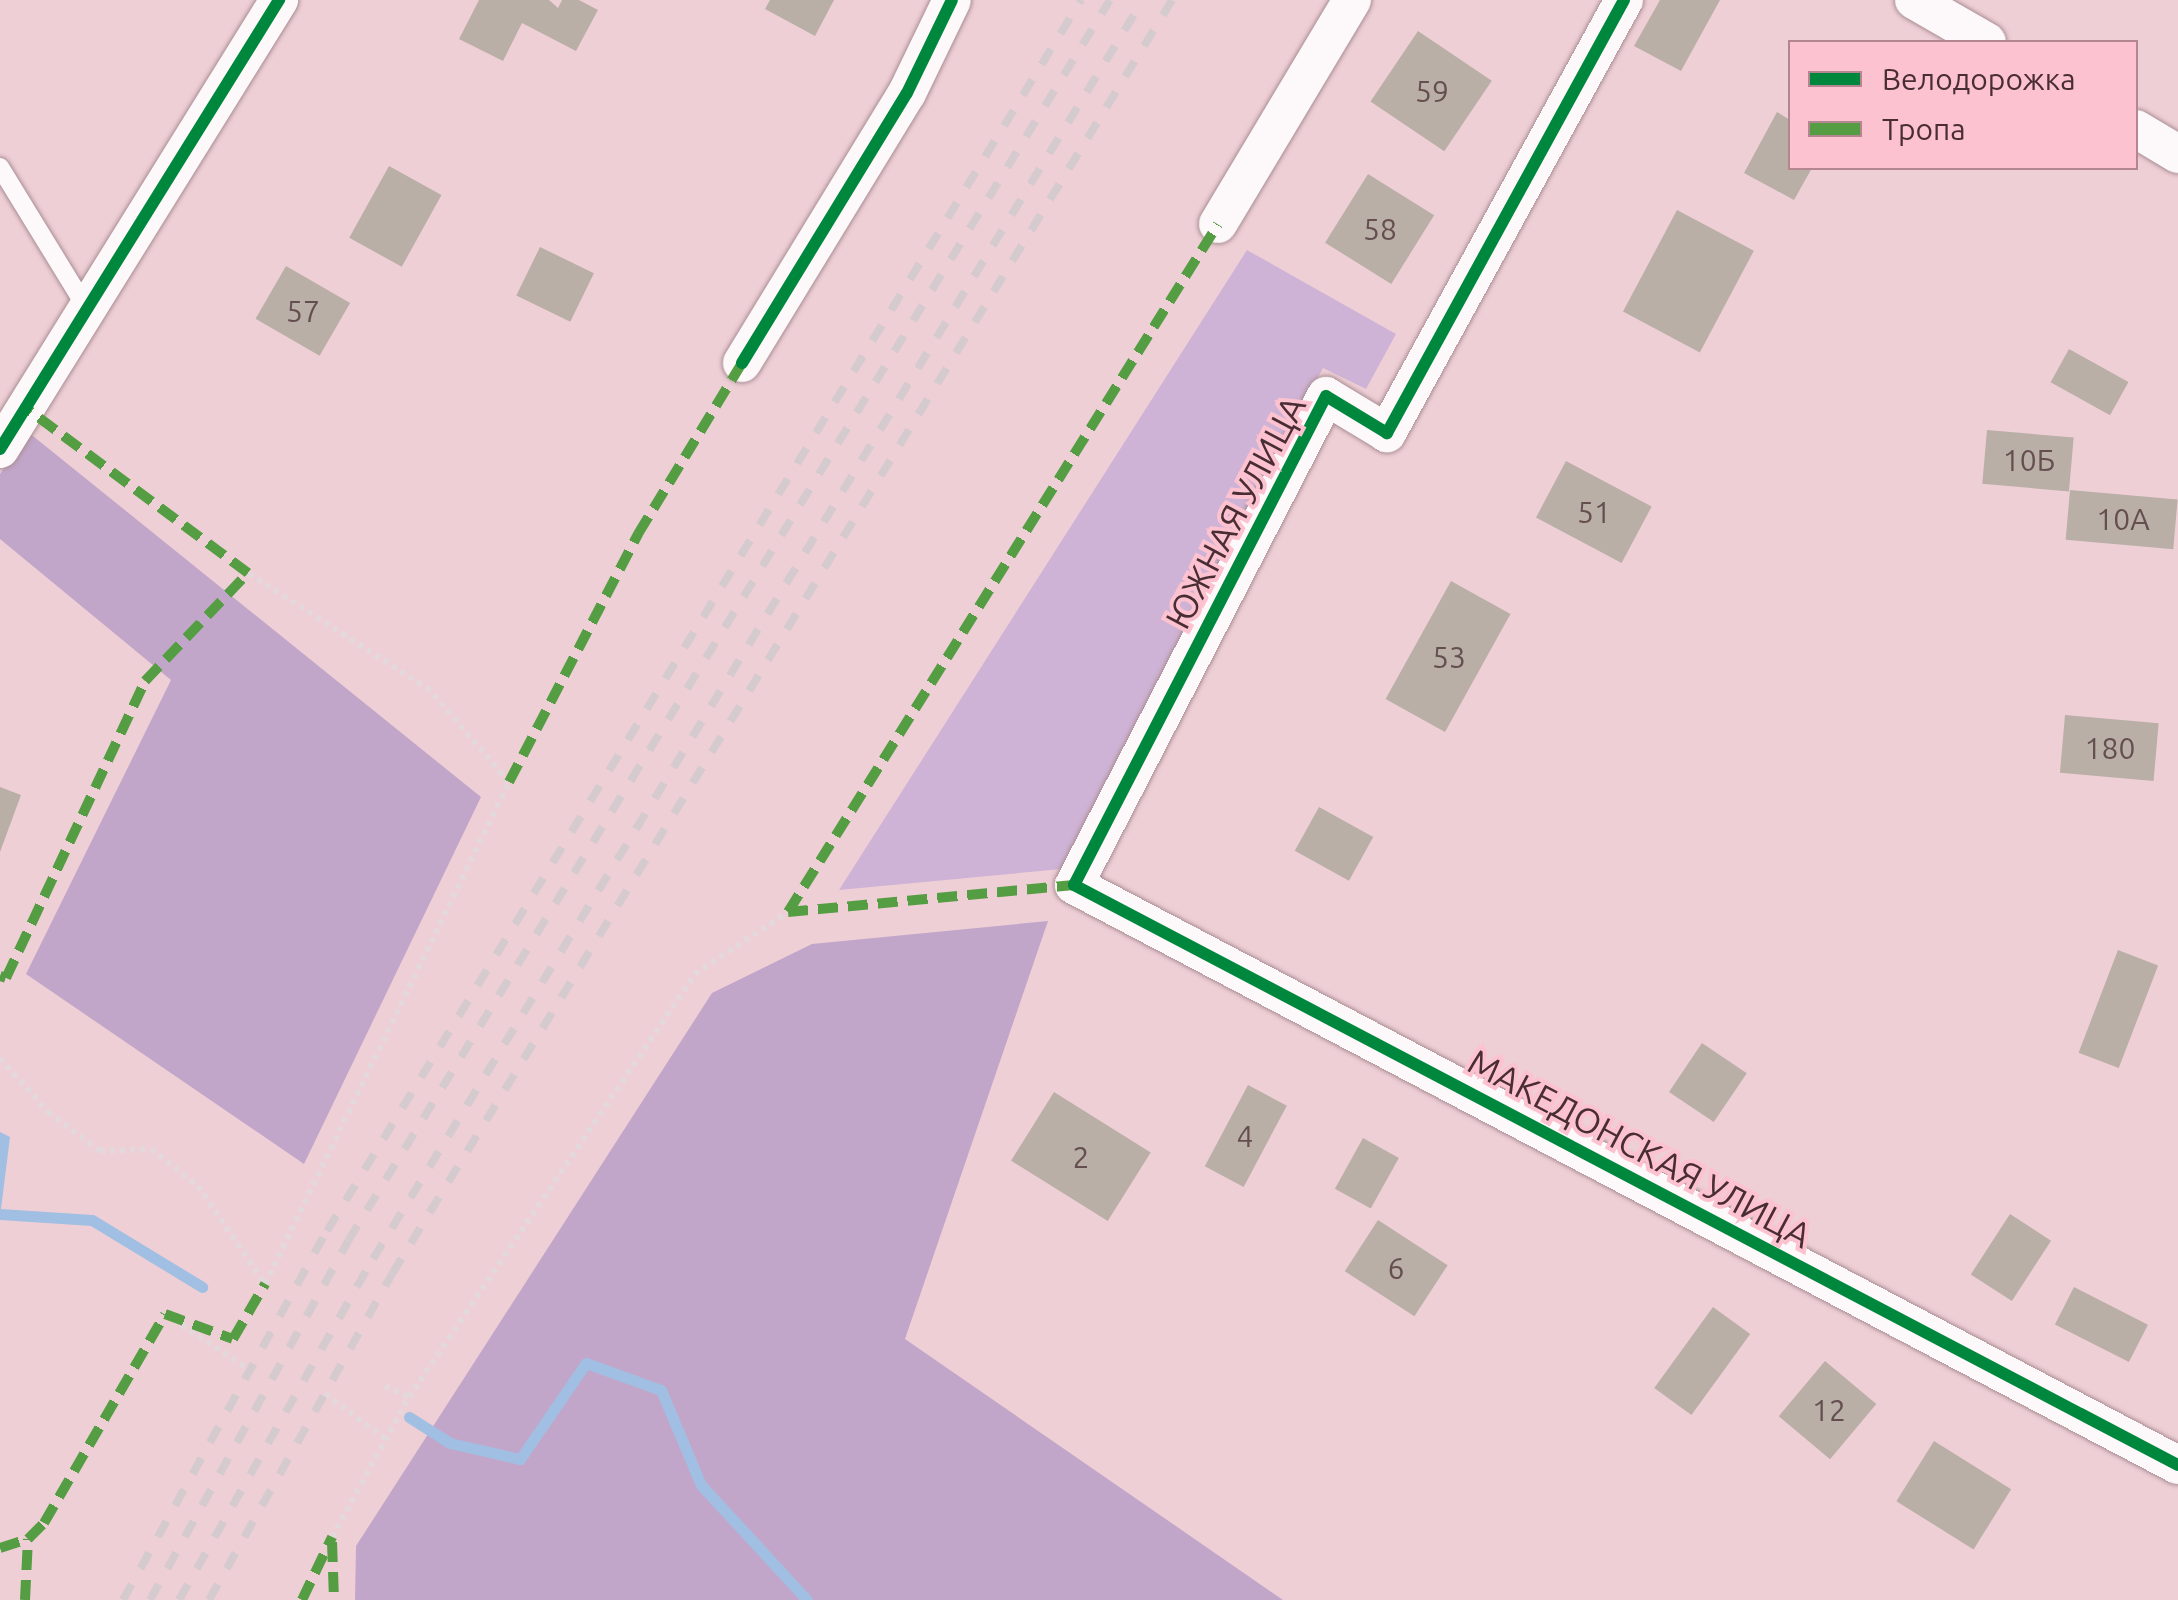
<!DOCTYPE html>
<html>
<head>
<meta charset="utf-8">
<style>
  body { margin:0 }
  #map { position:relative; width:2178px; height:1600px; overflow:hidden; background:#efcfd6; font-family:Ubuntu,sans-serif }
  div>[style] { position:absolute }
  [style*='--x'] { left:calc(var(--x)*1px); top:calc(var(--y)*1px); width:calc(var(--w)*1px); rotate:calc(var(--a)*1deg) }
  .green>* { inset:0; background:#cfb3d6 }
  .forest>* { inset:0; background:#c2a6c9 }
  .water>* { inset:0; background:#a1bfe2 }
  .stream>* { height:11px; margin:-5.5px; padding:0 5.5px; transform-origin:5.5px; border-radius:5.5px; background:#a1bfe2 }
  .building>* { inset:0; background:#b9afa6; transform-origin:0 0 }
  .path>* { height:6px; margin-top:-3px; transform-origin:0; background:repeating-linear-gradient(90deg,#e3d8db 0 5px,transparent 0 10px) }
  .roads { filter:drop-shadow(0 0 2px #a88e94) drop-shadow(0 0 2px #a88e94) }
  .lane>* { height:18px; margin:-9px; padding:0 9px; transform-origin:9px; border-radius:9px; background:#fdf8f9 }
  .street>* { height:38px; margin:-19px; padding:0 19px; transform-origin:19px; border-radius:19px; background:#fdf8f9 }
  .rail>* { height:8px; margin-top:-4px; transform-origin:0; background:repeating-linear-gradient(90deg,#d5cbce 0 18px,transparent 0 36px) }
  .quiet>* { height:10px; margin-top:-5px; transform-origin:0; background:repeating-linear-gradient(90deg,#559d43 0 20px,transparent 0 30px) }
  .cycleway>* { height:12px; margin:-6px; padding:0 6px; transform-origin:6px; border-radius:6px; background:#00873e }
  span { translate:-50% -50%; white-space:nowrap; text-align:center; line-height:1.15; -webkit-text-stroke:8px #fcc2cf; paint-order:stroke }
  .number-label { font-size:30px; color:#654e50 }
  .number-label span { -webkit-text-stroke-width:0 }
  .street-label { font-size:35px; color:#492d34 }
  .legend { position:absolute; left:1788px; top:40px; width:350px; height:130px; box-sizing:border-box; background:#fcc2cf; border:2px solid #b48691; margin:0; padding:12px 18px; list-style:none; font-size:30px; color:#492d34 }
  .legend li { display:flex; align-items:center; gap:20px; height:50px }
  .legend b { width:50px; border:2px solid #b48691 }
</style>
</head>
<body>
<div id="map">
  <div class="green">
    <div style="clip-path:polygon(1247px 250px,1396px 334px,1366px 389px,1323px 368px,1062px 869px,839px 890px)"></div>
  </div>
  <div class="forest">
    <div style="clip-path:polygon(28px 432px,481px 797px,304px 1164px,26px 974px,171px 680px,0 539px,0 474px)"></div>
    <div style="clip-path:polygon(1048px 921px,905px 1339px,1283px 1600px,355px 1600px,356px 1546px,712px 993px,812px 944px)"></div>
  </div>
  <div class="water">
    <div style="clip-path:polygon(0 1132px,10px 1137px,0 1217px)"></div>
  </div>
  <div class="stream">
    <div style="--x:0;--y:1214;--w:92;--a:3.7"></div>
    <div style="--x:92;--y:1220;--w:129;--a:31.3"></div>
    <div style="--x:409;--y:1417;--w:49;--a:32.4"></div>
    <div style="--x:450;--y:1443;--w:72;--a:12.9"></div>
    <div style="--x:520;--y:1459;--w:116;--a:-55.5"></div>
    <div style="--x:586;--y:1363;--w:80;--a:19.8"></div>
    <div style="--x:661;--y:1390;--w:103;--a:67.2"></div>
    <div style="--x:701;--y:1485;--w:156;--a:47.3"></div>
  </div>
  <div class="building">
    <div style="clip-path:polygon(479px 0,549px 0,558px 8px,562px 0,579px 0,598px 10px,576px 51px,522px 23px,503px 61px,459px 39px)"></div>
    <div style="clip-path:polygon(770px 0,834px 0,815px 36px,765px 9px)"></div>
    <div style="clip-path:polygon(1660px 0,1720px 0,1681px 71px,1634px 46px)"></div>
    <div style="left:1418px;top:31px;width:89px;height:85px;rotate:34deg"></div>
    <div style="clip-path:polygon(1777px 112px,1790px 120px,1790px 168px,1812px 168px,1794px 200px,1744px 173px)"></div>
    <div style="left:389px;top:166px;width:60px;height:82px;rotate:29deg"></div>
    <div style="left:1368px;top:174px;width:78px;height:81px;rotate:32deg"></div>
    <div style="left:1677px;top:210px;width:87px;height:115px;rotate:28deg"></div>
    <div style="left:540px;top:247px;width:60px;height:54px;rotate:26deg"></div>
    <div style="left:286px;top:266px;width:74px;height:61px;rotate:30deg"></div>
    <div style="left:2069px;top:349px;width:68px;height:38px;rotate:29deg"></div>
    <div style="left:1987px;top:430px;width:87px;height:54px;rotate:5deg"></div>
    <div style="left:1566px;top:461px;width:97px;height:64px;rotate:28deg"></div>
    <div style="left:2070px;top:490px;width:108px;height:50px;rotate:5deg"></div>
    <div style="left:1451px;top:581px;width:68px;height:135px;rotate:29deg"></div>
    <div style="left:2065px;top:715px;width:94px;height:58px;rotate:5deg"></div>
    <div style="clip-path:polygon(0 787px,21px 795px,0 852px)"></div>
    <div style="left:1319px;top:807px;width:62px;height:50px;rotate:29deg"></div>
    <div style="left:2118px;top:950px;width:43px;height:110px;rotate:21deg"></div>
    <div style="left:1702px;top:1043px;width:54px;height:59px;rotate:34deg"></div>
    <div style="left:1248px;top:1085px;width:44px;height:92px;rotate:28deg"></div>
    <div style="left:1054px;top:1092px;width:114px;height:81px;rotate:32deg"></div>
    <div style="left:1363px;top:1138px;width:41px;height:58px;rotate:29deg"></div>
    <div style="left:2010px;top:1214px;width:49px;height:72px;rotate:33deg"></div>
    <div style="left:1378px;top:1220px;width:83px;height:61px;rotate:33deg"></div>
    <div style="left:2074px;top:1287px;width:83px;height:42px;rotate:27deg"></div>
    <div style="left:1713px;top:1307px;width:46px;height:100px;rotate:36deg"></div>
    <div style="left:1825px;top:1361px;width:67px;height:72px;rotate:40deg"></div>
    <div style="left:1934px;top:1441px;width:91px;height:71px;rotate:32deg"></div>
  </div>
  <div class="path">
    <div style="--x:0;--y:1058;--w:72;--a:48.4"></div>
    <div style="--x:48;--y:1112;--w:65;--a:36.9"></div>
    <div style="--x:100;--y:1151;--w:51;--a:-2.2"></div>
    <div style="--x:151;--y:1149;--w:60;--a:38.2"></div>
    <div style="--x:198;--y:1186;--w:119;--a:55.6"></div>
    <div style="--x:265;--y:1284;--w:558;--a:-64.08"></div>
    <div style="--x:509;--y:782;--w:121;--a:-130.7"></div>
    <div style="--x:430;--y:690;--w:216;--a:-147.3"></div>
    <div style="--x:165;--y:1314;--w:102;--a:33.4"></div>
    <div style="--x:385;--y:1386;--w:26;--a:25"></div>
    <div style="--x:325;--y:1394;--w:76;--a:36.4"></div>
    <div style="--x:332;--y:1537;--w:160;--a:-61.2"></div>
    <div style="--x:409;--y:1397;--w:511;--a:-55.94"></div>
    <div style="--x:695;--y:974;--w:112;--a:-33.7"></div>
  </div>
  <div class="roads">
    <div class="lane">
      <div style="--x:0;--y:167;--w:167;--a:58.5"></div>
    </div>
    <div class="street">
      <div style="--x:1624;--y:0;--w:494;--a:118.7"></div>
      <div style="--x:1387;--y:433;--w:71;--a:-148.8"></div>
      <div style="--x:1326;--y:396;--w:550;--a:117.26"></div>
      <div style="--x:1074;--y:885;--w:1247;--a:27.72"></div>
      <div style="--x:1914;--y:0;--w:84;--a:29.9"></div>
      <div style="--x:2136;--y:129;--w:49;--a:30.8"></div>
      <div style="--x:1218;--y:224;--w:261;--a:-59.1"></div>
      <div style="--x:742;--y:363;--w:316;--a:-58.6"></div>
      <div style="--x:907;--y:93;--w:103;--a:-64.2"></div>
      <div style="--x:0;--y:449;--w:529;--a:-58.14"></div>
    </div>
  </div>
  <div class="rail">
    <div style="--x:123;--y:1600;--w:422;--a:-61.1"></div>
    <div style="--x:327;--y:1231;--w:1444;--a:-58.51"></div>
    <div style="--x:150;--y:1600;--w:410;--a:-61.1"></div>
    <div style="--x:348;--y:1241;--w:1456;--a:-58.45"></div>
    <div style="--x:179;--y:1600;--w:392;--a:-60.4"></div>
    <div style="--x:373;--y:1259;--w:1476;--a:-58.55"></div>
    <div style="--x:209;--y:1600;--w:374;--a:-60.7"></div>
    <div style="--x:392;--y:1274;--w:1494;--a:-58.52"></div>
  </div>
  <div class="quiet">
    <div style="--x:509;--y:782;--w:280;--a:-62.5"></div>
    <div style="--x:638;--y:534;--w:200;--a:-58.7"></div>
    <div style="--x:788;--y:912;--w:811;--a:-57.99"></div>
    <div style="--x:788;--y:912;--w:287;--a:-5.4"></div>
    <div style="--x:0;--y:976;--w:6;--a:18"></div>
    <div style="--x:6;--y:978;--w:328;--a:-64.9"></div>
    <div style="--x:145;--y:681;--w:149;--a:-46.4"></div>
    <div style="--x:248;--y:573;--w:277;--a:-143.4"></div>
    <div style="--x:332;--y:1542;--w:58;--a:88"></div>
    <div style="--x:0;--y:1548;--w:29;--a:-18"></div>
    <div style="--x:28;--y:1539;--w:23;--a:-45"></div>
    <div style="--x:44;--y:1523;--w:241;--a:-59.9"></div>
    <div style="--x:165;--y:1314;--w:72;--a:20.2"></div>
    <div style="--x:233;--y:1339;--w:64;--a:-59.8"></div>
    <div style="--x:25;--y:1600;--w:61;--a:-87.2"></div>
    <div style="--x:302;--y:1600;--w:70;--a:-64.5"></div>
  </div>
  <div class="cycleway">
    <div style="--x:1624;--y:0;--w:494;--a:118.7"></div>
    <div style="--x:1387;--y:433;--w:71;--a:-148.8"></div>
    <div style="--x:1326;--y:396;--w:550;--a:117.26"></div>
    <div style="--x:1074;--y:885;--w:1247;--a:27.72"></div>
    <div style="--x:742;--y:363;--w:316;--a:-58.6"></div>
    <div style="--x:907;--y:93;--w:103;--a:-64.2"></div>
    <div style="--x:0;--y:449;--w:529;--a:-58.14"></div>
  </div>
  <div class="number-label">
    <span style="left:1432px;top:91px">59</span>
    <span style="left:1380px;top:229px">58</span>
    <span style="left:303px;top:311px">57</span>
    <span style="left:2029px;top:460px">10Б</span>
    <span style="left:1594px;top:512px">51</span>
    <span style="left:2123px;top:519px">10А</span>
    <span style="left:1449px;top:657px">53</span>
    <span style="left:2110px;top:748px">180</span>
    <span style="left:1245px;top:1136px">4</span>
    <span style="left:1081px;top:1157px">2</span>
    <span style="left:1396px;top:1268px">6</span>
    <span style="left:1829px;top:1410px">12</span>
  </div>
  <div class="street-label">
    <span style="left:1235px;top:512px;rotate:-62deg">ЮЖНАЯ УЛИЦА</span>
    <span style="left:1640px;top:1148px;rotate:28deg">МАКЕДОНСКАЯ УЛИЦА</span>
  </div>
  <ul class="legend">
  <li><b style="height:12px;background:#00873e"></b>Велодорожка</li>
  <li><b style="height:12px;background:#559d43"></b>Тропа</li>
  </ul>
</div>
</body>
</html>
